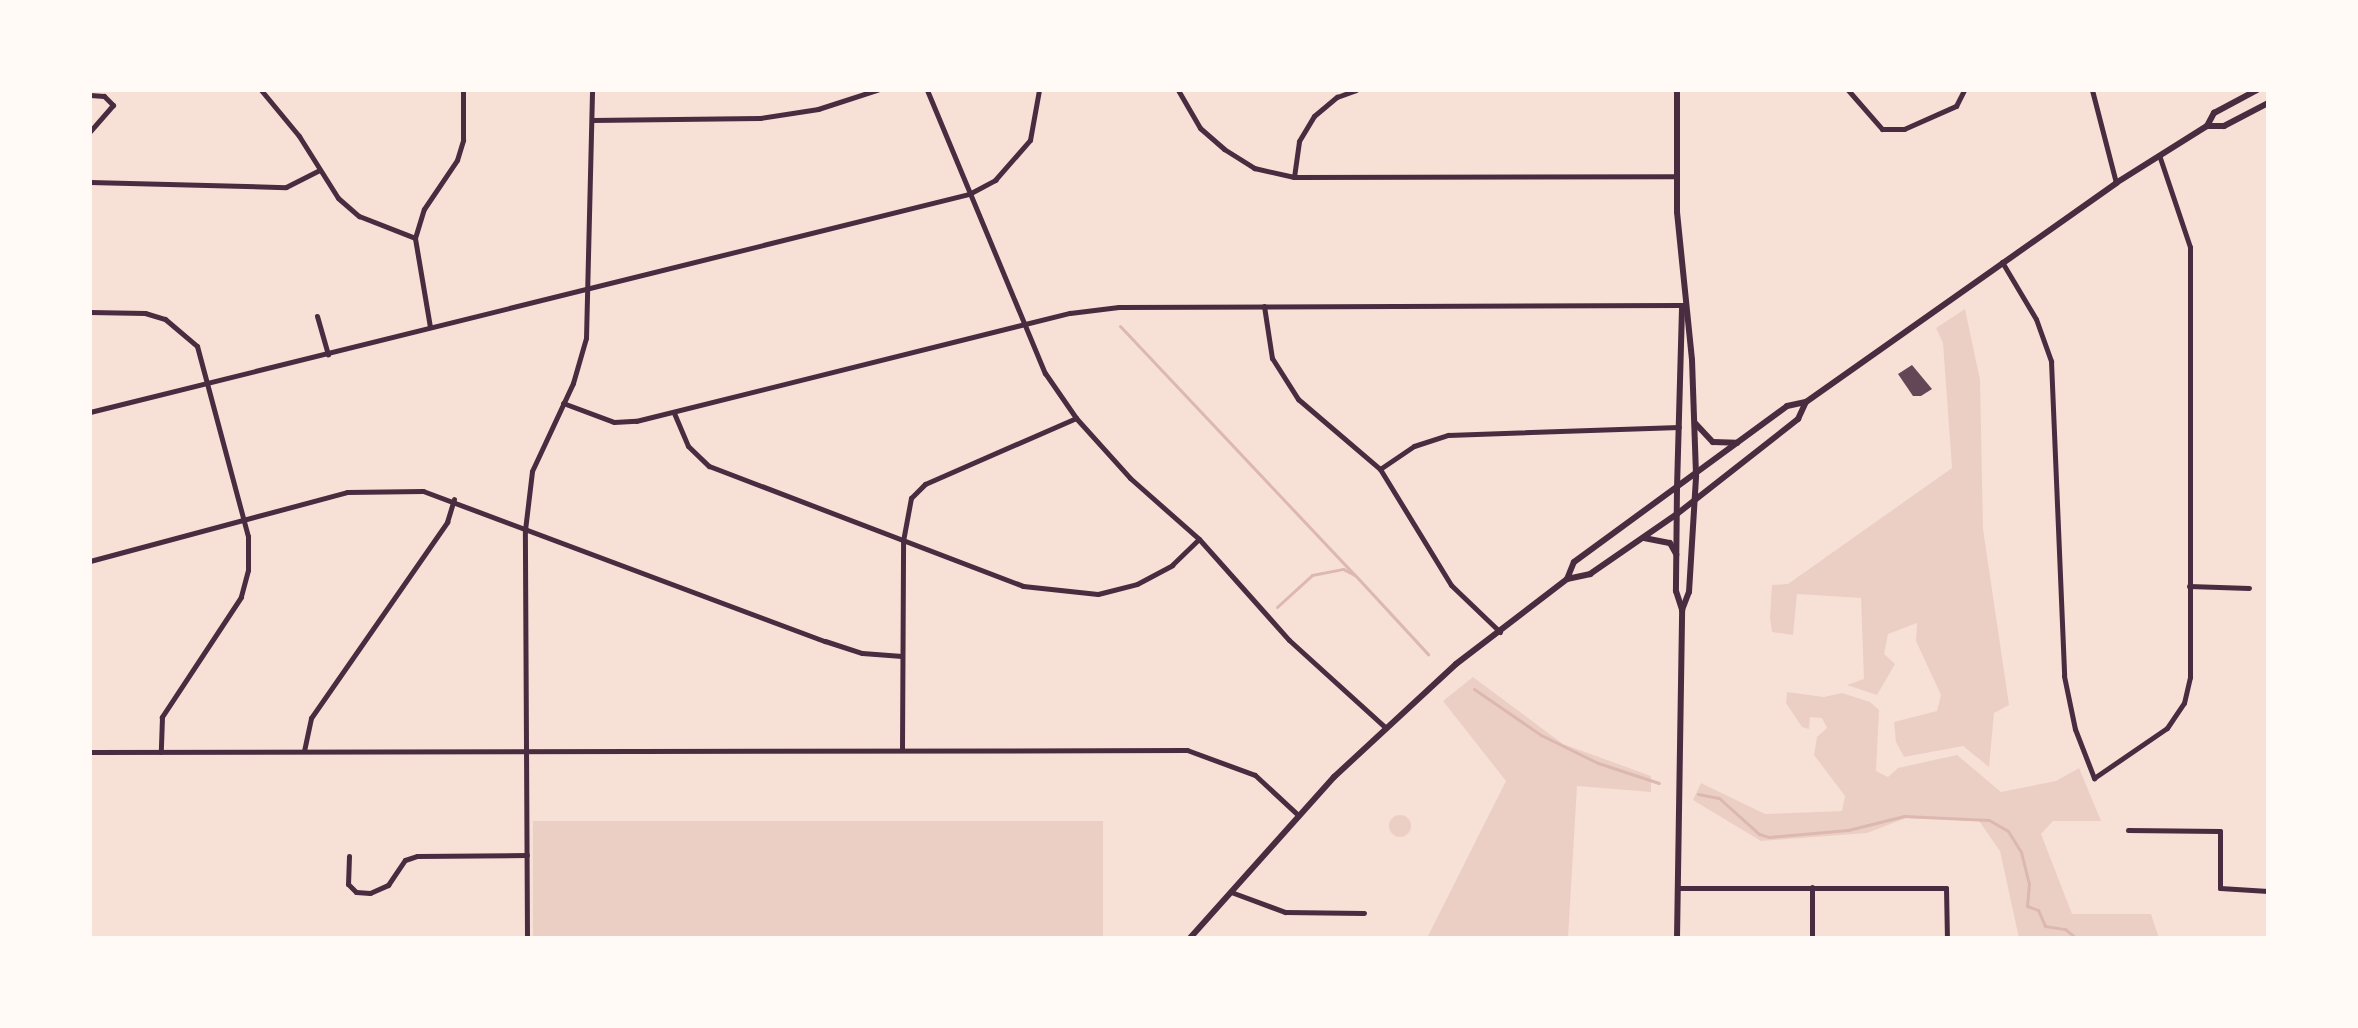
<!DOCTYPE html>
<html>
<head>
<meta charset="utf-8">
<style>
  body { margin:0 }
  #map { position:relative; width:2358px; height:1028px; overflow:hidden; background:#f7e1d7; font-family:Mulish,sans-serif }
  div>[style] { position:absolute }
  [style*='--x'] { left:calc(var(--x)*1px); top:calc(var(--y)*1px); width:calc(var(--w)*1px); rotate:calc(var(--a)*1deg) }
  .green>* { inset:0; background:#ebcfc5; transform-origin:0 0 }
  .round { border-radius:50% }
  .stream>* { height:3px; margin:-1.5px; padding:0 1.5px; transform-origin:1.5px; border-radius:1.5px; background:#dcb8b0 }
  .building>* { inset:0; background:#644757 }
  .minor>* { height:5px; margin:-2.5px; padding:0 2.5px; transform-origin:2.5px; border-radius:2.5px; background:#4a2c40 }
  .tertiary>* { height:6px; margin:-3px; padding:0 3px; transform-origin:3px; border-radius:3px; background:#4a2c40 }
  .secondary>* { height:6px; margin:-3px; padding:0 3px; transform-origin:3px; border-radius:3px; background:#4a2c40 }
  span { translate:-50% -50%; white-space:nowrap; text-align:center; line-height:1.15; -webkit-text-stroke:7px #fffaf5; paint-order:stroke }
  .frame { position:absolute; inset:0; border:92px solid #fffaf5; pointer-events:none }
</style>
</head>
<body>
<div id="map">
  <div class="green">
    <div style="clip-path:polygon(1965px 309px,1980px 380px,1983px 529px,2009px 705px,1994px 713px,1989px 767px,1963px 746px,1904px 757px,1896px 742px,1894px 722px,1937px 711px,1941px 695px,1916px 641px,1917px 623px,1888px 634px,1884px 654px,1895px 664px,1877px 695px,1847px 685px,1864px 679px,1861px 598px,1797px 594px,1793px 635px,1772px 632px,1770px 617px,1772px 585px,1788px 584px,1952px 468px,1943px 343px,1936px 328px)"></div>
    <div style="clip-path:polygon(1473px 677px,1563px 744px,1651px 776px,1651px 792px,1577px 786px,1568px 938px,1427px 938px,1506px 781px,1443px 701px)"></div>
    <div style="clip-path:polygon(1787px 692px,1824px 697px,1842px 693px,1870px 702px,1879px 710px,1876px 771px,1888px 777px,1898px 768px,1957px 755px,2001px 792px,2056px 781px,2079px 768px,2101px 821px,2053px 821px,2041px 834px,2072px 914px,2151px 914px,2159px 938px,2019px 938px,2000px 851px,1979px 821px,1906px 818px,1867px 833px,1761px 841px,1693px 800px,1701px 783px,1765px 814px,1842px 811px,1845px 796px,1814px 755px,1817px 737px,1827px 728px,1822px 718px,1810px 717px,1809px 729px,1802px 727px,1786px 703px)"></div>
    <div class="round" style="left:1389px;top:815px;width:22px;height:22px"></div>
    <div style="left:533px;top:821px;width:570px;height:117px"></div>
  </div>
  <div class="stream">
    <div style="--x:1120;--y:326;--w:342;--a:46.7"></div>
    <div style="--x:1277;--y:607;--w:47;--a:-42.4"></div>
    <div style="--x:1312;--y:575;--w:32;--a:-11"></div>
    <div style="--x:1343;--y:569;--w:13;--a:27"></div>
    <div style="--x:1355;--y:575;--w:108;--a:47.3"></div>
    <div style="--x:1474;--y:689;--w:81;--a:34.5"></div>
    <div style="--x:1541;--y:735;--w:64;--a:26.2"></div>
    <div style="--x:1598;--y:763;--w:64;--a:18.2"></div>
    <div style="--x:1698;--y:794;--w:21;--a:11"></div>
    <div style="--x:1719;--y:798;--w:54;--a:42"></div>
    <div style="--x:1759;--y:834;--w:10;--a:17"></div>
    <div style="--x:1769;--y:837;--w:79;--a:-5.1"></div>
    <div style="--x:1848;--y:830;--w:58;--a:-14"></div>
    <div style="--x:1904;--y:816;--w:85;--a:2.7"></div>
    <div style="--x:1989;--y:820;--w:22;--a:30"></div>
    <div style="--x:2008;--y:831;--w:25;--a:58"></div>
    <div style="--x:2021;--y:852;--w:32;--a:76"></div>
    <div style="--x:2029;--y:883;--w:23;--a:95"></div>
    <div style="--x:2027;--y:906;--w:12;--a:20"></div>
    <div style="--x:2038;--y:910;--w:17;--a:66"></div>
    <div style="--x:2045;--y:926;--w:20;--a:9"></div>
    <div style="--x:2065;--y:929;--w:14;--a:39"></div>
  </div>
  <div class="building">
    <div style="clip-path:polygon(1912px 365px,1932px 389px,1921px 396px,1913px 396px,1898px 374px)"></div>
  </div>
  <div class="minor">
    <div style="--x:261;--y:90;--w:60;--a:50.4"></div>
    <div style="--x:299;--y:136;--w:73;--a:57.8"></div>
    <div style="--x:338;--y:198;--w:28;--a:41"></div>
    <div style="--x:359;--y:216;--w:60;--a:21.4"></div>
    <div style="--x:927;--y:90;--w:307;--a:67.4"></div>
    <div style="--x:1045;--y:373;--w:55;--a:55.4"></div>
    <div style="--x:1076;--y:418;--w:81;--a:48"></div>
    <div style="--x:1130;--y:478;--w:92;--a:41.5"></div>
    <div style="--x:1199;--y:539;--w:135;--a:48.3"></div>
    <div style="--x:1289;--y:640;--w:130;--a:42.2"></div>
    <div style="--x:1178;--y:90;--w:44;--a:59.9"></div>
    <div style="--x:1200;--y:128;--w:32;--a:41"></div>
    <div style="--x:1224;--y:149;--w:36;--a:32"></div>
    <div style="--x:1254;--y:168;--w:41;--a:12.7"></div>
    <div style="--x:1294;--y:177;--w:383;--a:-0.1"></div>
    <div style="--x:1848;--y:90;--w:52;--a:48.9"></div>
    <div style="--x:1882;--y:129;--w:22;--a:0"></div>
    <div style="--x:1904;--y:129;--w:57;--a:-23.9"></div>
    <div style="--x:1956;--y:106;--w:18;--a:-63"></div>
    <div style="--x:2092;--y:90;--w:96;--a:75.5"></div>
    <div style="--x:90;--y:95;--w:14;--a:4"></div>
    <div style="--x:104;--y:96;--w:13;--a:45"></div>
    <div style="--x:113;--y:105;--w:35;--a:131"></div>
    <div style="--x:592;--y:120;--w:168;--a:-0.7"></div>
    <div style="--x:760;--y:118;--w:59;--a:-8.8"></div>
    <div style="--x:818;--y:109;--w:62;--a:-17.9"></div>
    <div style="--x:1294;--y:177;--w:36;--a:-82"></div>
    <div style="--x:1299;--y:141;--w:29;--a:-59"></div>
    <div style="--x:1314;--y:116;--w:30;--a:-40"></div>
    <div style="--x:1337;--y:97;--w:20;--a:-20"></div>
    <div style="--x:90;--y:182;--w:196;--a:1.5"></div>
    <div style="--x:286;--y:187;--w:36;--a:-27"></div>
    <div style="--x:2002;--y:262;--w:66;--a:59.2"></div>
    <div style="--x:2036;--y:319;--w:45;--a:70.3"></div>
    <div style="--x:2051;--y:361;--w:315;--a:87.6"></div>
    <div style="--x:2064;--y:676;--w:54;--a:78.3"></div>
    <div style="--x:2075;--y:729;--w:53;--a:68.8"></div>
    <div style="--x:2094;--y:778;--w:88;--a:-34.4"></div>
    <div style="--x:2167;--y:728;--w:30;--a:-56"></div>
    <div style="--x:2184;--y:703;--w:27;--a:-77"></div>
    <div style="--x:2190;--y:677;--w:430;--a:-90"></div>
    <div style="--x:2190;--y:247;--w:97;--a:-108.6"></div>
    <div style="--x:1264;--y:306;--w:53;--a:81.3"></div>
    <div style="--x:1272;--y:358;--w:49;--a:57.6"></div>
    <div style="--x:1298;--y:399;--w:108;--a:40.5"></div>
    <div style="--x:1380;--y:469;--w:136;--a:58.5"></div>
    <div style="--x:1451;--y:585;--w:68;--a:43.8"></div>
    <div style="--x:90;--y:312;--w:55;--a:1"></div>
    <div style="--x:145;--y:313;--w:21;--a:17"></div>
    <div style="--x:165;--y:319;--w:42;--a:40.2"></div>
    <div style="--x:197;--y:346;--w:197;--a:75"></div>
    <div style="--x:248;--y:536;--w:34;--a:90"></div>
    <div style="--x:248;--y:570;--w:28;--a:105"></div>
    <div style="--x:241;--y:597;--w:144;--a:123.4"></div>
    <div style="--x:162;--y:717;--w:35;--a:92"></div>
    <div style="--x:317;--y:316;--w:40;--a:74"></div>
    <div style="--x:430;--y:327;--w:90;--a:-99.6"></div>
    <div style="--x:415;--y:238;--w:30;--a:-73"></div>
    <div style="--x:424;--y:209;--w:59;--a:-56"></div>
    <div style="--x:457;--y:160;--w:21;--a:-73"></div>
    <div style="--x:463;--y:140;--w:50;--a:-90"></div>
    <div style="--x:563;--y:403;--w:54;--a:20.4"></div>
    <div style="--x:614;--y:422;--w:22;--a:-3"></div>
    <div style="--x:636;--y:421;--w:447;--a:-14"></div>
    <div style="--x:1070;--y:313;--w:49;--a:-7"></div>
    <div style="--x:1119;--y:307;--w:564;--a:-0.2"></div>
    <div style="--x:90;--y:412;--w:906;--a:-13.93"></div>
    <div style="--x:969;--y:194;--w:30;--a:-28"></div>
    <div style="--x:995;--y:180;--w:53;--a:-48.8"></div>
    <div style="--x:1030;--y:140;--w:51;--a:-79.8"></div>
    <div style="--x:674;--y:413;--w:36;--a:67"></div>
    <div style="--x:688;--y:446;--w:29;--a:44"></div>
    <div style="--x:709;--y:466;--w:336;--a:20.9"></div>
    <div style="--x:1023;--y:586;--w:75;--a:6.1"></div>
    <div style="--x:1098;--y:594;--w:40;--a:-14.4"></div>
    <div style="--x:1137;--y:584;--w:40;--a:-28"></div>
    <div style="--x:1172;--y:565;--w:37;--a:-44"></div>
    <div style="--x:1380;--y:469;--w:41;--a:-34.1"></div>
    <div style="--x:1414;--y:446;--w:36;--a:-18"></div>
    <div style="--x:1448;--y:435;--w:231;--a:-2"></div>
    <div style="--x:90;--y:561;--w:266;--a:-15"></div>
    <div style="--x:347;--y:492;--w:76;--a:-0.8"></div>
    <div style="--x:423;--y:491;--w:429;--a:20.5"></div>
    <div style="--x:825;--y:641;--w:39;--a:18"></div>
    <div style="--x:862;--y:653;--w:40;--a:4.3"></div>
    <div style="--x:2189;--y:586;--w:60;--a:1.9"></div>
    <div style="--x:902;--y:750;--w:209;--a:-89.7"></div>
    <div style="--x:903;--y:541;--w:44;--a:-79.5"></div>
    <div style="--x:911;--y:498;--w:20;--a:-45"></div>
    <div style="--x:925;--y:484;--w:165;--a:-23.6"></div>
    <div style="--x:304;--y:751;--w:34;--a:-78"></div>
    <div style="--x:311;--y:718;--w:239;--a:-55.2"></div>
    <div style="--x:447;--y:522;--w:24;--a:-73"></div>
    <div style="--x:90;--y:752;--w:1097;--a:-0.1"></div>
    <div style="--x:1187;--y:750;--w:72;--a:20.2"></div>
    <div style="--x:1255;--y:775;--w:59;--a:42.9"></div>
    <div style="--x:2128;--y:830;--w:92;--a:0.6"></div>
    <div style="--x:2220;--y:831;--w:57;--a:90"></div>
    <div style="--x:2220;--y:888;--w:48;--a:3.6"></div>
    <div style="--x:349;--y:856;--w:28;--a:92"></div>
    <div style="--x:348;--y:884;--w:11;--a:45"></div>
    <div style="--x:356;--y:892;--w:14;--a:4"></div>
    <div style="--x:370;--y:893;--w:20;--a:-24"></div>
    <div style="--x:388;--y:885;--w:30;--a:-56"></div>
    <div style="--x:405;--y:860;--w:13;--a:-18"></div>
    <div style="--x:417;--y:856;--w:110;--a:-0.5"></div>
    <div style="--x:1812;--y:887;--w:51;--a:90"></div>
    <div style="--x:1678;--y:888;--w:268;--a:0"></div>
    <div style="--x:1946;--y:888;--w:50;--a:88.9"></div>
    <div style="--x:1231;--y:892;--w:58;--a:20.3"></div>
    <div style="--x:1285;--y:912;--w:79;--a:0.7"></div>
    <div style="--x:527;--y:938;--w:408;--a:-90.3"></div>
    <div style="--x:525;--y:530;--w:59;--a:-83.2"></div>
    <div style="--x:532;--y:471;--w:97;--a:-65"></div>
    <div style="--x:573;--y:383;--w:47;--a:-73.9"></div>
    <div style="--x:586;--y:338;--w:248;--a:-88.6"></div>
  </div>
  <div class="tertiary">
    <div style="--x:1677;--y:90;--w:122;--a:90"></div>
    <div style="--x:1677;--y:212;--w:149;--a:84.2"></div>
    <div style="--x:1692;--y:360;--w:116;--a:88"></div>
    <div style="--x:1677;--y:488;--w:179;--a:-88.4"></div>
  </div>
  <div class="secondary">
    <div style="--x:2207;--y:126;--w:17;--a:0"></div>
    <div style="--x:2224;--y:126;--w:50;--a:-27.6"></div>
    <div style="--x:1695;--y:423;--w:26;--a:47"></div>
    <div style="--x:1713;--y:442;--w:24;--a:2"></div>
    <div style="--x:1677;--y:488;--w:103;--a:90.6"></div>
    <div style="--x:1676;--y:591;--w:20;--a:72"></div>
    <div style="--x:1644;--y:538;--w:26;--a:11"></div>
    <div style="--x:1670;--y:543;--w:13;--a:61"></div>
    <div style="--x:1567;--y:579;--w:18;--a:-68"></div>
    <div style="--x:1574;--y:562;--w:264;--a:-36.2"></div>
    <div style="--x:1787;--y:406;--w:19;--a:-12"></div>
    <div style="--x:1806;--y:402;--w:380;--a:-35.2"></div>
    <div style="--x:2116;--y:183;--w:107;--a:-32.1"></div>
    <div style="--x:2207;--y:126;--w:15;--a:-62"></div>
    <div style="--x:2214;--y:113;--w:49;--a:-28.1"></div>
    <div style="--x:1190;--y:938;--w:216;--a:-48.2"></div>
    <div style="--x:1334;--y:777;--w:166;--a:-42.8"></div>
    <div style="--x:1456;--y:664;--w:140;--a:-37.4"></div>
    <div style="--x:1567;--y:579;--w:24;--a:-12"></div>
    <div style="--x:1590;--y:574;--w:106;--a:-34.6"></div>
    <div style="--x:1677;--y:514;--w:154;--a:-38.1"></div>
    <div style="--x:1798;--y:419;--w:19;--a:-65"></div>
    <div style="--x:1677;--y:938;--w:328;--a:-89.1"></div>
    <div style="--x:1682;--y:610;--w:19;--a:-69"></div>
    <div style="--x:1689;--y:592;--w:116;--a:-86.5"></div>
  </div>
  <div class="frame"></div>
</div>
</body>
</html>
